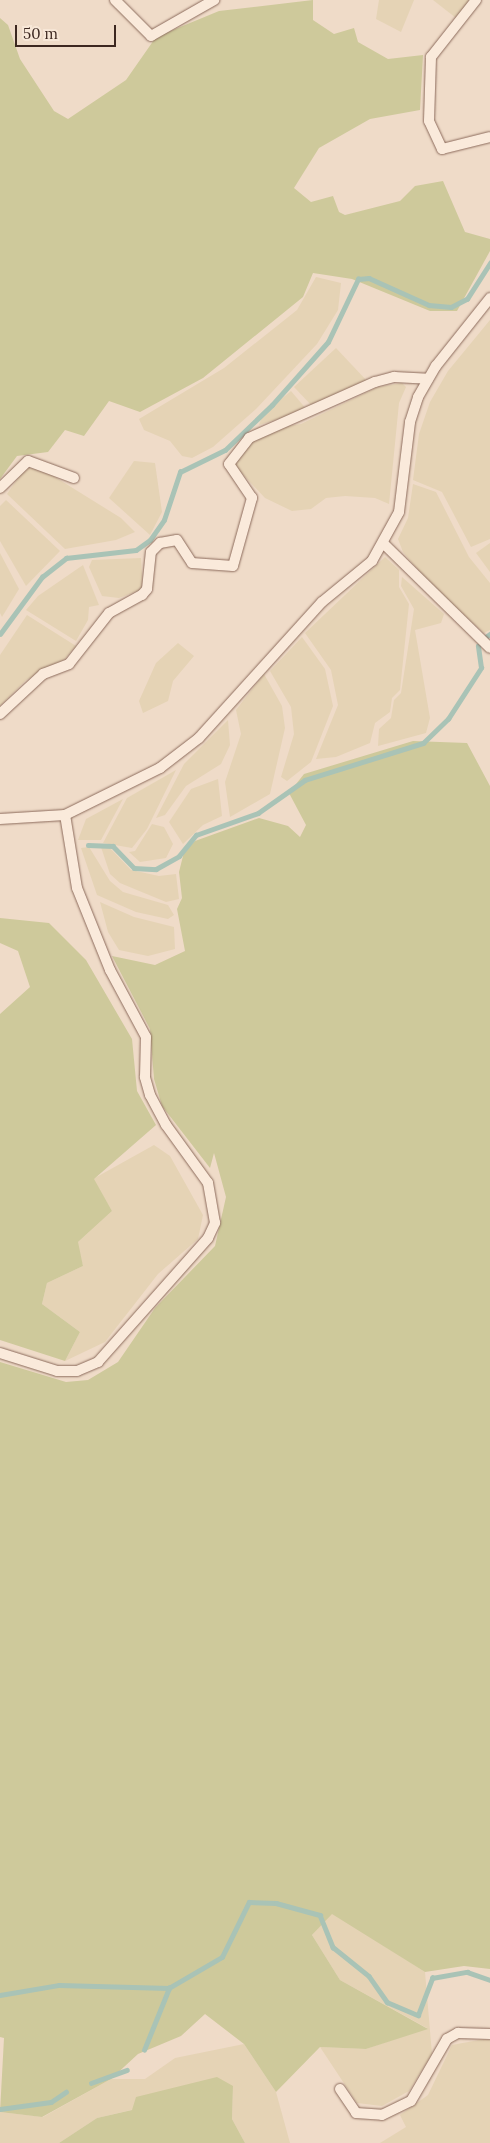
<!DOCTYPE html>
<html>
<head>
<meta charset="utf-8">
<style>
  body { margin:0 }
  #map { position:relative; width:490px; height:2143px; overflow:hidden; background:#efdbc8; font-family:Lora,serif }
  div>[style] { position:absolute }
  [style*='--x'] { left:calc(var(--x)*1px); top:calc(var(--y)*1px); width:calc(var(--w)*1px); rotate:calc(var(--a)*1deg) }
  .farmland>* { inset:0; background:#e5d3b5 }
  .green>* { inset:0; background:#cec99b }
  .stream>* { height:4.5px; margin:-2.25px; padding:0 2.25px; transform-origin:2.25px; border-radius:2.25px; background:#a9c3b6 }
  .roads { filter:drop-shadow(0 0 1px #8c6b5c) drop-shadow(0 0 1px #8c6b5c) }
  .street>* { height:10px; margin:-5px; padding:0 5px; transform-origin:5px; border-radius:5px; background:#faeadb }
  span { translate:-50% -50%; white-space:nowrap; text-align:center; line-height:1.15; -webkit-text-stroke:4px #f7e7d7; paint-order:stroke }
  .scale { position:absolute; left:15px; top:25px; width:101px; height:22px; box-sizing:border-box; border:2px solid #3c2720; border-top:0; padding-left:6px; font-size:15px; line-height:18px; white-space:nowrap; color:#3c2720; -webkit-text-stroke:4px #f7e7d7; paint-order:stroke }
</style>
</head>
<body>
<div id="map">
  <div class="farmland">
    <div style="clip-path:polygon(379px 0,414px 0,401px 32px,376px 19px)"></div>
    <div style="clip-path:polygon(433px 0,470px 0,456px 18px)"></div>
    <div style="clip-path:polygon(316px 277px,341px 283px,338px 310px,317px 344px,256px 409px,213px 447px,192px 458px,182px 456px,170px 441px,144px 430px,139px 419px,224px 368px,297px 310px)"></div>
    <div style="clip-path:polygon(490px 320px,490px 539px,471px 547px,442px 492px,413px 480px,419px 434px,430px 402px,448px 371px)"></div>
    <div style="clip-path:polygon(336px 348px,367px 381px,313px 407px,294px 387px)"></div>
    <div style="clip-path:polygon(402px 383px,406px 387px,399px 403px,389px 504px,375px 498px,345px 496px,326px 498px,311px 509px,292px 511px,265px 498px,236px 467px,234px 457px,251px 439px,269px 429px,301px 424px,378px 387px)"></div>
    <div style="clip-path:polygon(291px 391px,307px 410px,259px 425px,263px 414px)"></div>
    <div style="clip-path:polygon(134px 461px,155px 463px,162px 512px,150px 535px,109px 498px)"></div>
    <div style="clip-path:polygon(34px 464px,121px 518px,135px 532px,116px 540px,65px 549px,7px 494px,23px 471px)"></div>
    <div style="clip-path:polygon(413px 484px,436px 492px,469px 557px,490px 583px,490px 630px,484px 633px,433px 588px,403px 552px,398px 539px,408px 518px)"></div>
    <div style="clip-path:polygon(6px 500px,60px 551px,26px 586px,0 541px,0 506px)"></div>
    <div style="clip-path:polygon(490px 543px,490px 572px,476px 553px)"></div>
    <div style="clip-path:polygon(0 553px,19px 589px,2px 617px,0 613px)"></div>
    <div style="clip-path:polygon(385px 557px,399px 570px,399px 587px,409px 604px,400px 690px,392px 698px,390px 712px,375px 723px,370px 743px,336px 757px,316px 759px,338px 705px,331px 670px,305px 633px)"></div>
    <div style="clip-path:polygon(141px 558px,143px 589px,119px 598px,102px 596px,89px 567px,92px 560px)"></div>
    <div style="clip-path:polygon(83px 565px,99px 605px,89px 607px,88px 620px,76px 641px,26px 610px,38px 596px)"></div>
    <div style="clip-path:polygon(402px 577px,444px 614px,441px 623px,415px 630px,430px 718px,426px 733px,378px 746px,379px 729px,391px 718px,394px 700px,401px 693px,414px 609px,401px 586px)"></div>
    <div style="clip-path:polygon(27px 615px,76px 646px,64px 660px,26px 680px,0 706px,0 655px)"></div>
    <div style="clip-path:polygon(302px 637px,325px 669px,333px 706px,311px 762px,287px 781px,281px 777px,294px 734px,291px 707px,270px 671px)"></div>
    <div style="clip-path:polygon(178px 643px,194px 656px,173px 681px,168px 701px,143px 713px,139px 701px,156px 663px)"></div>
    <div style="clip-path:polygon(264px 674px,282px 706px,285px 728px,270px 794px,230px 817px,225px 782px,241px 734px,236px 710px)"></div>
    <div style="clip-path:polygon(228px 720px,230px 745px,221px 764px,186px 786px,165px 815px,156px 818px,184px 764px)"></div>
    <div style="clip-path:polygon(176px 770px,147px 829px,132px 848px,103px 843px,127px 798px)"></div>
    <div style="clip-path:polygon(218px 779px,222px 816px,203px 825px,183px 844px,169px 822px,191px 789px)"></div>
    <div style="clip-path:polygon(123px 799px,101px 840px,78px 840px,86px 819px)"></div>
    <div style="clip-path:polygon(152px 824px,164px 827px,173px 844px,166px 858px,140px 862px,129px 852px,135px 851px)"></div>
    <div style="clip-path:polygon(89px 847px,110px 881px,123px 892px,168px 905px,174px 915px,168px 919px,136px 912px,97px 895px,81px 848px)"></div>
    <div style="clip-path:polygon(101px 847px,109px 847px,131px 870px,159px 876px,176px 874px,179px 899px,166px 902px,120px 883px,110px 874px)"></div>
    <div style="clip-path:polygon(100px 902px,134px 917px,174px 927px,175px 949px,148px 956px,119px 950px,108px 932px)"></div>
    <div style="clip-path:polygon(154px 1145px,170px 1156px,203px 1215px,198px 1239px,158px 1274px,105px 1342px,65px 1361px,80px 1332px,42px 1304px,47px 1283px,83px 1266px,77px 1243px,112px 1211px,93px 1179px)"></div>
    <div style="clip-path:polygon(332px 1913px,425px 1972px,432px 2054px,409px 2091px,382px 2106px,357px 2103px,320px 2047px,366px 2049px,427px 2028px,340px 1980px,312px 1935px)"></div>
    <div style="clip-path:polygon(484px 2039px,490px 2040px,490px 2143px,380px 2143px,406px 2127px,400px 2115px,428px 2095px,452px 2045px)"></div>
    <div style="clip-path:polygon(244px 2044px,276px 2092px,290px 2143px,245px 2143px,232px 2119px,233px 2086px,97px 2118px,59px 2143px,0 2143px,0 2112px,43px 2117px,111px 2079px,145px 2079px,175px 2058px)"></div>
  </div>
  <div class="green">
    <div style="clip-path:polygon(313px 0,313px 20px,334px 34px,354px 28px,358px 42px,388px 59px,423px 55px,420px 110px,370px 119px,319px 148px,294px 188px,311px 202px,333px 196px,339px 212px,345px 215px,400px 201px,415px 186px,443px 181px,465px 232px,490px 239px,490px 251px,457px 311px,430px 311px,352px 279px,313px 273px,303px 297px,203px 378px,140px 412px,109px 401px,84px 436px,65px 430px,48px 452px,17px 456px,0 479px,0 18px,8px 25px,20px 59px,54px 111px,68px 119px,126px 80px,156px 37px,219px 11px)"></div>
    <div style="clip-path:polygon(413px 741px,467px 743px,490px 786px,490px 1969px,464px 1966px,425px 1972px,332px 1914px,312px 1935px,340px 1980px,428px 2029px,366px 2049px,320px 2047px,276px 2092px,244px 2044px,205px 2014px,181px 2036px,138px 2054px,111px 2079px,42px 2117px,0 2112px,4px 2038px,0 2037px,0 1362px,66px 1382px,88px 1380px,118px 1362px,155px 1308px,215px 1246px,226px 1197px,214px 1153px,210px 1168px,162px 1106px,154px 1079px,150px 1029px,112px 956px,155px 965px,185px 951px,177px 909px,182px 898px,179px 872px,184px 852px,195px 841px,259px 818px,288px 826px,300px 837px,306px 825px,289px 793px,304px 774px)"></div>
    <div style="clip-path:polygon(0 918px,49px 923px,86px 960px,132px 1039px,137px 1091px,156px 1125px,94px 1179px,112px 1211px,78px 1242px,83px 1266px,47px 1283px,42px 1304px,80px 1332px,65px 1361px,0 1340px,0 1014px,30px 987px,18px 951px,0 943px)"></div>
    <div style="clip-path:polygon(217px 2077px,233px 2086px,232px 2119px,245px 2143px,59px 2143px,97px 2118px,132px 2110px,136px 2097px)"></div>
  </div>
  <div class="stream">
    <div style="--x:0;--y:634;--w:71;--a:-53.6"></div>
    <div style="--x:42;--y:577;--w:31;--a:-38"></div>
    <div style="--x:66;--y:558;--w:70;--a:-6.5"></div>
    <div style="--x:136;--y:550;--w:17;--a:-36"></div>
    <div style="--x:150;--y:540;--w:24;--a:-55"></div>
    <div style="--x:164;--y:520;--w:51;--a:-71.6"></div>
    <div style="--x:180;--y:472;--w:50;--a:-26.1"></div>
    <div style="--x:225;--y:450;--w:65;--a:-43.8"></div>
    <div style="--x:272;--y:405;--w:84;--a:-48.4"></div>
    <div style="--x:328;--y:342;--w:70;--a:-64.5"></div>
    <div style="--x:358;--y:279;--w:11;--a:-5"></div>
    <div style="--x:369;--y:278;--w:66;--a:24.2"></div>
    <div style="--x:429;--y:305;--w:22;--a:5"></div>
    <div style="--x:451;--y:307;--w:18;--a:-27"></div>
    <div style="--x:467;--y:299;--w:43;--a:-57.4"></div>
    <div style="--x:487;--y:636;--w:4;--a:-34"></div>
    <div style="--x:88;--y:845;--w:25;--a:2"></div>
    <div style="--x:113;--y:846;--w:30;--a:46"></div>
    <div style="--x:134;--y:868;--w:22;--a:3"></div>
    <div style="--x:156;--y:869;--w:26;--a:-29"></div>
    <div style="--x:179;--y:856;--w:27;--a:-51"></div>
    <div style="--x:196;--y:835;--w:66;--a:-19.5"></div>
    <div style="--x:258;--y:813;--w:57;--a:-35.1"></div>
    <div style="--x:305;--y:780;--w:124;--a:-17.4"></div>
    <div style="--x:423;--y:743;--w:35;--a:-44"></div>
    <div style="--x:448;--y:719;--w:61;--a:-57.1"></div>
    <div style="--x:481;--y:668;--w:22;--a:-98"></div>
    <div style="--x:0;--y:1995;--w:60;--a:-9.6"></div>
    <div style="--x:59;--y:1985;--w:110;--a:1.6"></div>
    <div style="--x:169;--y:1988;--w:61;--a:-30.3"></div>
    <div style="--x:222;--y:1957;--w:61;--a:-63.9"></div>
    <div style="--x:249;--y:1902;--w:27;--a:2"></div>
    <div style="--x:276;--y:1903;--w:46;--a:15.3"></div>
    <div style="--x:320;--y:1915;--w:35;--a:68"></div>
    <div style="--x:333;--y:1947;--w:46;--a:38.9"></div>
    <div style="--x:369;--y:1976;--w:32;--a:55"></div>
    <div style="--x:387;--y:2002;--w:34;--a:23"></div>
    <div style="--x:418;--y:2015;--w:40;--a:-69"></div>
    <div style="--x:432;--y:1978;--w:36;--a:-10"></div>
    <div style="--x:467;--y:1972;--w:24;--a:19"></div>
    <div style="--x:144;--y:2050;--w:67;--a:-68"></div>
    <div style="--x:91;--y:2083;--w:38;--a:-20"></div>
    <div style="--x:0;--y:2109;--w:51;--a:-7.8"></div>
    <div style="--x:51;--y:2102;--w:18;--a:-34"></div>
  </div>
  <div class="roads">
    <div class="street">
      <div style="--x:115;--y:0;--w:51;--a:45"></div>
      <div style="--x:151;--y:36;--w:73;--a:-29.7"></div>
      <div style="--x:476;--y:0;--w:73;--a:128.3"></div>
      <div style="--x:431;--y:57;--w:64;--a:91.8"></div>
      <div style="--x:429;--y:121;--w:31;--a:65"></div>
      <div style="--x:442;--y:149;--w:49;--a:-14"></div>
      <div style="--x:0;--y:488;--w:39;--a:-44"></div>
      <div style="--x:28;--y:461;--w:49;--a:20.3"></div>
      <div style="--x:385;--y:545;--w:147;--a:44.4"></div>
      <div style="--x:0;--y:714;--w:59;--a:-42.9"></div>
      <div style="--x:43;--y:674;--w:28;--a:-21"></div>
      <div style="--x:69;--y:664;--w:65;--a:-51.9"></div>
      <div style="--x:109;--y:613;--w:38;--a:-29"></div>
      <div style="--x:142;--y:595;--w:8;--a:-50"></div>
      <div style="--x:147;--y:589;--w:37;--a:-84"></div>
      <div style="--x:151;--y:552;--w:13;--a:-45"></div>
      <div style="--x:160;--y:543;--w:17;--a:-10"></div>
      <div style="--x:177;--y:540;--w:27;--a:57"></div>
      <div style="--x:192;--y:563;--w:41;--a:4.2"></div>
      <div style="--x:233;--y:566;--w:71;--a:-74.4"></div>
      <div style="--x:252;--y:498;--w:41;--a:-124.1"></div>
      <div style="--x:229;--y:464;--w:33;--a:-52"></div>
      <div style="--x:249;--y:438;--w:138;--a:-24"></div>
      <div style="--x:375;--y:382;--w:20;--a:-15"></div>
      <div style="--x:394;--y:377;--w:34;--a:3"></div>
      <div style="--x:0;--y:819;--w:65;--a:-3.5"></div>
      <div style="--x:65;--y:815;--w:106;--a:-26.3"></div>
      <div style="--x:160;--y:768;--w:49;--a:-37.6"></div>
      <div style="--x:199;--y:738;--w:183;--a:-47.9"></div>
      <div style="--x:322;--y:602;--w:65;--a:-39.4"></div>
      <div style="--x:372;--y:561;--w:56;--a:-61.1"></div>
      <div style="--x:399;--y:512;--w:91;--a:-83"></div>
      <div style="--x:410;--y:422;--w:26;--a:-72"></div>
      <div style="--x:418;--y:397;--w:36;--a:-60"></div>
      <div style="--x:436;--y:366;--w:87;--a:-51.5"></div>
      <div style="--x:0;--y:1353;--w:60;--a:17.5"></div>
      <div style="--x:57;--y:1371;--w:20;--a:0"></div>
      <div style="--x:77;--y:1371;--w:23;--a:-23"></div>
      <div style="--x:98;--y:1362;--w:166;--a:-48.4"></div>
      <div style="--x:208;--y:1238;--w:17;--a:-65"></div>
      <div style="--x:215;--y:1223;--w:41;--a:-99.9"></div>
      <div style="--x:208;--y:1183;--w:72;--a:-125.9"></div>
      <div style="--x:166;--y:1125;--w:34;--a:-118"></div>
      <div style="--x:150;--y:1095;--w:19;--a:-106"></div>
      <div style="--x:145;--y:1077;--w:40;--a:-88.6"></div>
      <div style="--x:146;--y:1037;--w:76;--a:-118.2"></div>
      <div style="--x:110;--y:970;--w:88;--a:-111.9"></div>
      <div style="--x:77;--y:888;--w:74;--a:-99.3"></div>
      <div style="--x:340;--y:2089;--w:29;--a:56"></div>
      <div style="--x:356;--y:2113;--w:26;--a:4"></div>
      <div style="--x:382;--y:2115;--w:32;--a:-26"></div>
      <div style="--x:411;--y:2101;--w:72;--a:-59.9"></div>
      <div style="--x:447;--y:2039;--w:13;--a:-29"></div>
      <div style="--x:458;--y:2033;--w:32;--a:2"></div>
    </div>
  </div>
  <div class="scale">50 m</div>
</div>
</body>
</html>
